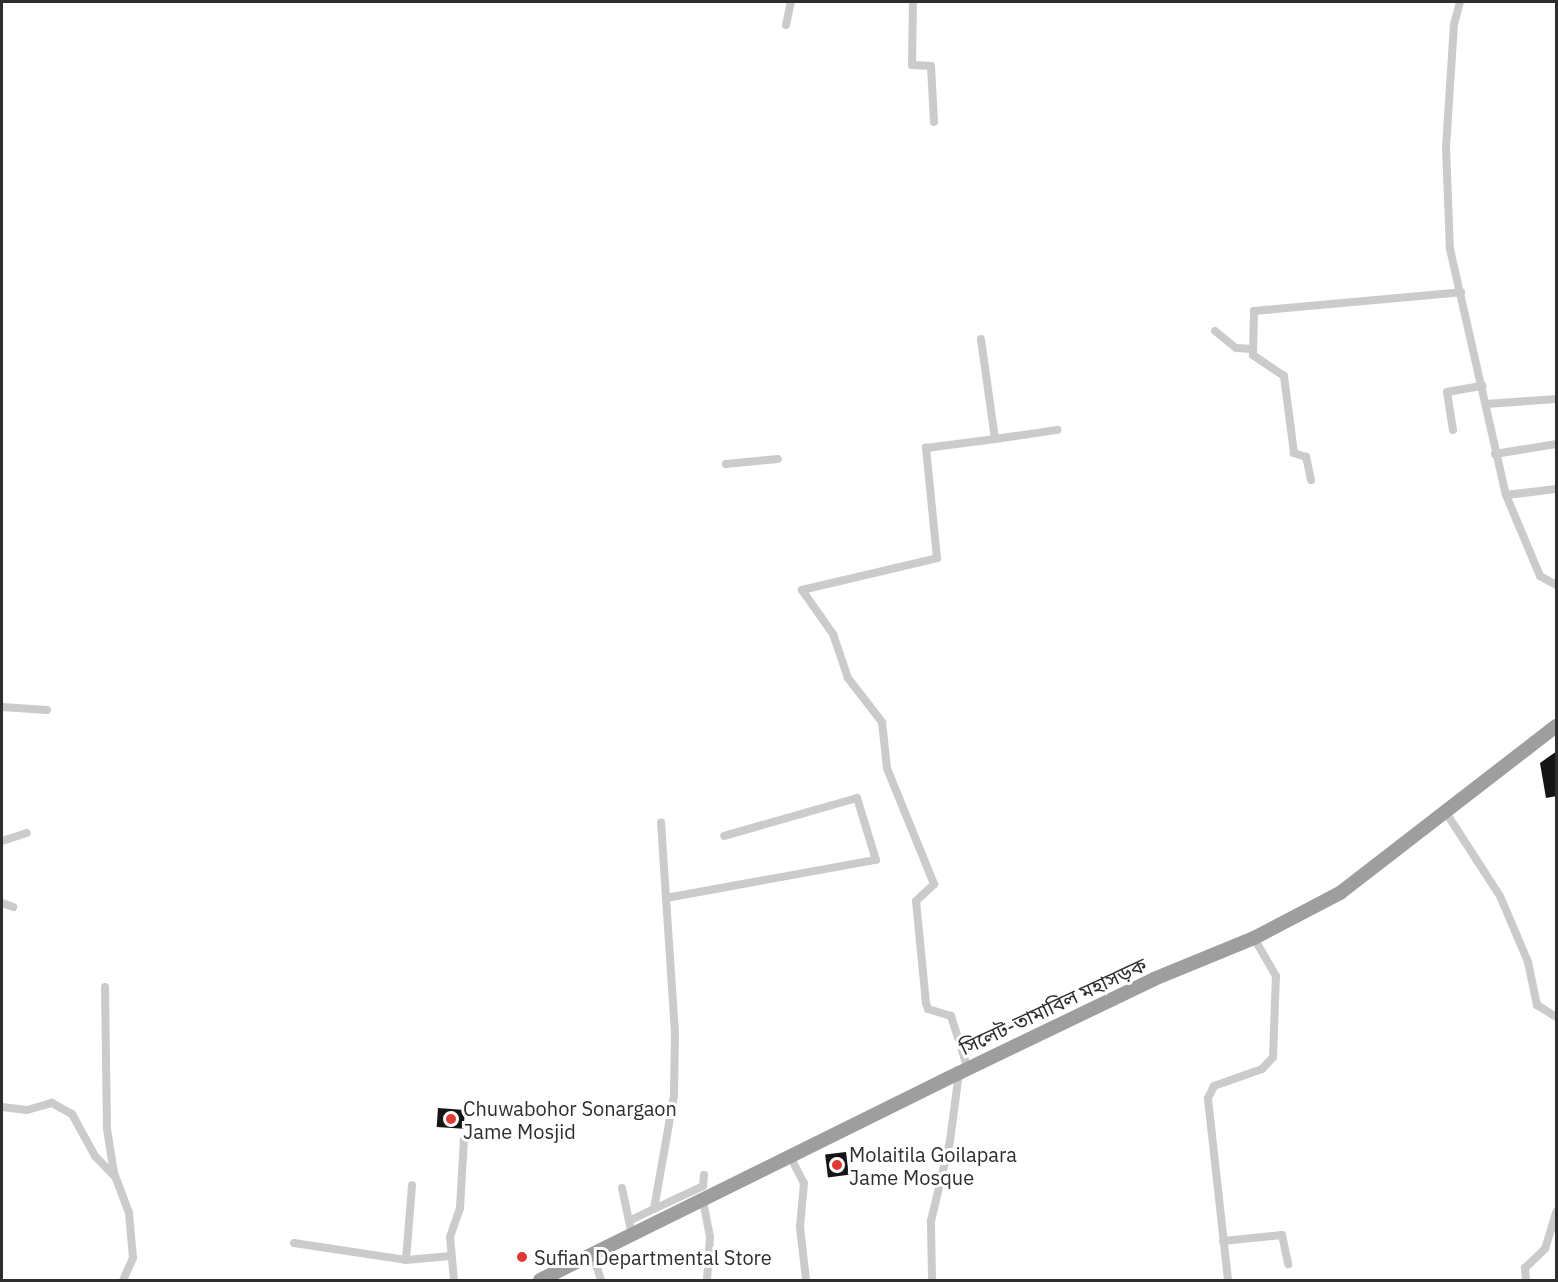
<!DOCTYPE html>
<html>
<head>
<meta charset="utf-8">
<style>
  body { margin:0 }
  #map { position:relative; width:1558px; height:1282px; overflow:hidden; background:#fff; font-family:"IBM Plex Sans","Noto Sans Bengali",sans-serif }
  div>[style] { position:absolute }
  [style*='--x'] { left:calc(var(--x)*1px); top:calc(var(--y)*1px); width:calc(var(--w)*1px); rotate:calc(var(--a)*1deg) }
  .building>* { inset:0; background:#151515; transform-origin:0 0 }
  .minor>* { height:8px; margin:-4px; padding:0 4px; transform-origin:4px; border-radius:4px; background:#cbcbcb }
  .trunk>* { height:14px; margin:-7px; padding:0 7px; transform-origin:7px; border-radius:7px; background:#9e9e9e }
  .dots>* { width:16px; height:16px; translate:-50% -50%; box-sizing:border-box; border:3px solid #fff; border-radius:50% }
  span { translate:-50% -50%; white-space:nowrap; text-align:center; line-height:1.15; -webkit-text-stroke:6px #fff; paint-order:stroke }
  .street-label { font-size:20px; color:#2e2e2e }
  .poi-label { font-size:20px; color:#2e2e2e }
  .left { translate:0 -50%; text-align:left }
  .frame { position:absolute; inset:0; border:3px solid #2e2e2e; pointer-events:none }
</style>
</head>
<body>
<div id="map">
  <div class="building">
    <div style="clip-path:polygon(1557px 751px,1557px 796px,1546px 798px,1540px 763px)"></div>
    <div style="left:438px;top:1108px;width:27px;height:19px;rotate:4deg"></div>
    <div style="left:846px;top:1152px;width:23px;height:21px;rotate:83deg"></div>
  </div>
  <div class="minor">
    <div style="--x:913;--y:2;--w:63;--a:90.9"></div>
    <div style="--x:912;--y:65;--w:19;--a:3"></div>
    <div style="--x:931;--y:66;--w:56;--a:86.9"></div>
    <div style="--x:1460;--y:2;--w:23;--a:105"></div>
    <div style="--x:1454;--y:24;--w:123;--a:93.7"></div>
    <div style="--x:1446;--y:147;--w:102;--a:87.8"></div>
    <div style="--x:1450;--y:249;--w:252;--a:77.2"></div>
    <div style="--x:1506;--y:495;--w:88;--a:67.2"></div>
    <div style="--x:1540;--y:576;--w:18;--a:29"></div>
    <div style="--x:786;--y:25;--w:24;--a:-78"></div>
    <div style="--x:1215;--y:331;--w:27;--a:39"></div>
    <div style="--x:1236;--y:348;--w:17;--a:3"></div>
    <div style="--x:1486;--y:404;--w:70;--a:-4.1"></div>
    <div style="--x:1453;--y:430;--w:38;--a:-99"></div>
    <div style="--x:1447;--y:392;--w:36;--a:-10"></div>
    <div style="--x:995;--y:439;--w:63;--a:-8.3"></div>
    <div style="--x:1495;--y:454;--w:62;--a:-9.3"></div>
    <div style="--x:726;--y:464;--w:52;--a:-5.5"></div>
    <div style="--x:1311;--y:480;--w:24;--a:-102"></div>
    <div style="--x:1306;--y:457;--w:13;--a:-162"></div>
    <div style="--x:1294;--y:453;--w:78;--a:-97.4"></div>
    <div style="--x:1284;--y:376;--w:37;--a:-146"></div>
    <div style="--x:1253;--y:355;--w:44;--a:-88.7"></div>
    <div style="--x:1254;--y:311;--w:208;--a:-5.2"></div>
    <div style="--x:1506;--y:495;--w:50;--a:-6.8"></div>
    <div style="--x:2;--y:707;--w:45;--a:3.8"></div>
    <div style="--x:1445;--y:811;--w:101;--a:57.1"></div>
    <div style="--x:1500;--y:896;--w:72;--a:67"></div>
    <div style="--x:1528;--y:962;--w:44;--a:78.2"></div>
    <div style="--x:1537;--y:1005;--w:22;--a:32"></div>
    <div style="--x:2;--y:841;--w:26;--a:-18"></div>
    <div style="--x:666;--y:898;--w:213;--a:-10.3"></div>
    <div style="--x:876;--y:860;--w:65;--a:-107"></div>
    <div style="--x:857;--y:798;--w:138;--a:164.1"></div>
    <div style="--x:2;--y:903;--w:12;--a:20"></div>
    <div style="--x:105;--y:987;--w:142;--a:89.2"></div>
    <div style="--x:107;--y:1129;--w:45;--a:81"></div>
    <div style="--x:114;--y:1173;--w:43;--a:69.4"></div>
    <div style="--x:129;--y:1213;--w:45;--a:84.9"></div>
    <div style="--x:133;--y:1258;--w:24;--a:114"></div>
    <div style="--x:968;--y:1069;--w:56;--a:-107.8"></div>
    <div style="--x:951;--y:1016;--w:24;--a:-163"></div>
    <div style="--x:928;--y:1009;--w:6;--a:-108"></div>
    <div style="--x:926;--y:1003;--w:102;--a:-95.6"></div>
    <div style="--x:916;--y:901;--w:25;--a:-43"></div>
    <div style="--x:934;--y:884;--w:125;--a:-112.1"></div>
    <div style="--x:887;--y:768;--w:46;--a:-96.2"></div>
    <div style="--x:882;--y:722;--w:56;--a:-127.7"></div>
    <div style="--x:848;--y:678;--w:46;--a:-108.8"></div>
    <div style="--x:833;--y:634;--w:54;--a:-125.2"></div>
    <div style="--x:802;--y:590;--w:139;--a:-13.3"></div>
    <div style="--x:937;--y:558;--w:111;--a:-95.7"></div>
    <div style="--x:926;--y:448;--w:70;--a:-7.4"></div>
    <div style="--x:995;--y:439;--w:101;--a:-98"></div>
    <div style="--x:2;--y:1107;--w:25;--a:7"></div>
    <div style="--x:27;--y:1110;--w:26;--a:-16"></div>
    <div style="--x:52;--y:1103;--w:23;--a:29"></div>
    <div style="--x:72;--y:1114;--w:48;--a:61.3"></div>
    <div style="--x:95;--y:1156;--w:29;--a:46"></div>
    <div style="--x:790;--y:1156;--w:30;--a:63"></div>
    <div style="--x:804;--y:1183;--w:44;--a:95.2"></div>
    <div style="--x:800;--y:1227;--w:53;--a:83.5"></div>
    <div style="--x:622;--y:1188;--w:48;--a:78"></div>
    <div style="--x:703;--y:1201;--w:37;--a:79"></div>
    <div style="--x:710;--y:1237;--w:43;--a:94"></div>
    <div style="--x:654;--y:1209;--w:54;--a:-25.1"></div>
    <div style="--x:703;--y:1186;--w:11;--a:-85"></div>
    <div style="--x:629;--y:1221;--w:28;--a:-26"></div>
    <div style="--x:654;--y:1209;--w:116;--a:-80"></div>
    <div style="--x:674;--y:1095;--w:62;--a:-89.1"></div>
    <div style="--x:675;--y:1033;--w:211;--a:-93.8"></div>
    <div style="--x:1223;--y:1241;--w:59;--a:-5.8"></div>
    <div style="--x:1282;--y:1235;--w:30;--a:78"></div>
    <div style="--x:294;--y:1243;--w:113;--a:8.6"></div>
    <div style="--x:406;--y:1260;--w:45;--a:-5.1"></div>
    <div style="--x:593;--y:1254;--w:27;--a:73"></div>
    <div style="--x:406;--y:1260;--w:75;--a:-85.4"></div>
    <div style="--x:454;--y:1280;--w:43;--a:-95.3"></div>
    <div style="--x:450;--y:1237;--w:31;--a:-71"></div>
    <div style="--x:460;--y:1208;--w:69;--a:-86.7"></div>
    <div style="--x:932;--y:1280;--w:59;--a:-91"></div>
    <div style="--x:931;--y:1221;--w:82;--a:-76.6"></div>
    <div style="--x:950;--y:1141;--w:69;--a:-82.5"></div>
    <div style="--x:1228;--y:1280;--w:183;--a:-96.3"></div>
    <div style="--x:1208;--y:1098;--w:13;--a:-63"></div>
    <div style="--x:1214;--y:1086;--w:51;--a:-19.5"></div>
    <div style="--x:1262;--y:1069;--w:16;--a:-47"></div>
    <div style="--x:1273;--y:1057;--w:81;--a:-87.9"></div>
    <div style="--x:1276;--y:976;--w:44;--a:-120.1"></div>
    <div style="--x:1526;--y:1280;--w:12;--a:-95"></div>
    <div style="--x:1525;--y:1268;--w:28;--a:-44"></div>
    <div style="--x:1545;--y:1249;--w:39;--a:-73"></div>
  </div>
  <div class="trunk">
    <div style="--x:540;--y:1280;--w:467;--a:-26.3"></div>
    <div style="--x:959;--y:1073;--w:216;--a:-25.7"></div>
    <div style="--x:1154;--y:979;--w:108;--a:-22.3"></div>
    <div style="--x:1254;--y:938;--w:97;--a:-27.6"></div>
    <div style="--x:1340;--y:893;--w:273;--a:-37.7"></div>
  </div>
  <div class="dots">
    <div style="left:451px;top:1119px;background:#e13a35"></div>
    <div style="left:837px;top:1165px;background:#e13a35"></div>
    <div style="left:522px;top:1257px;background:#e13a35"></div>
  </div>
  <div class="street-label">
    <span style="left:1053px;top:1006px;rotate:-25deg">সিলেট-তামাবিল মহাসড়ক</span>
  </div>
  <div class="poi-label">
    <span class="left" style="left:463px;top:1120px">Chuwabohor Sonargaon<br>Jame Mosjid</span>
    <span class="left" style="left:849px;top:1166px">Molaitila Goilapara<br>Jame Mosque</span>
    <span class="left" style="left:534px;top:1257px">Sufian Departmental Store</span>
  </div>
  <div class="frame"></div>
</div>
</body>
</html>
